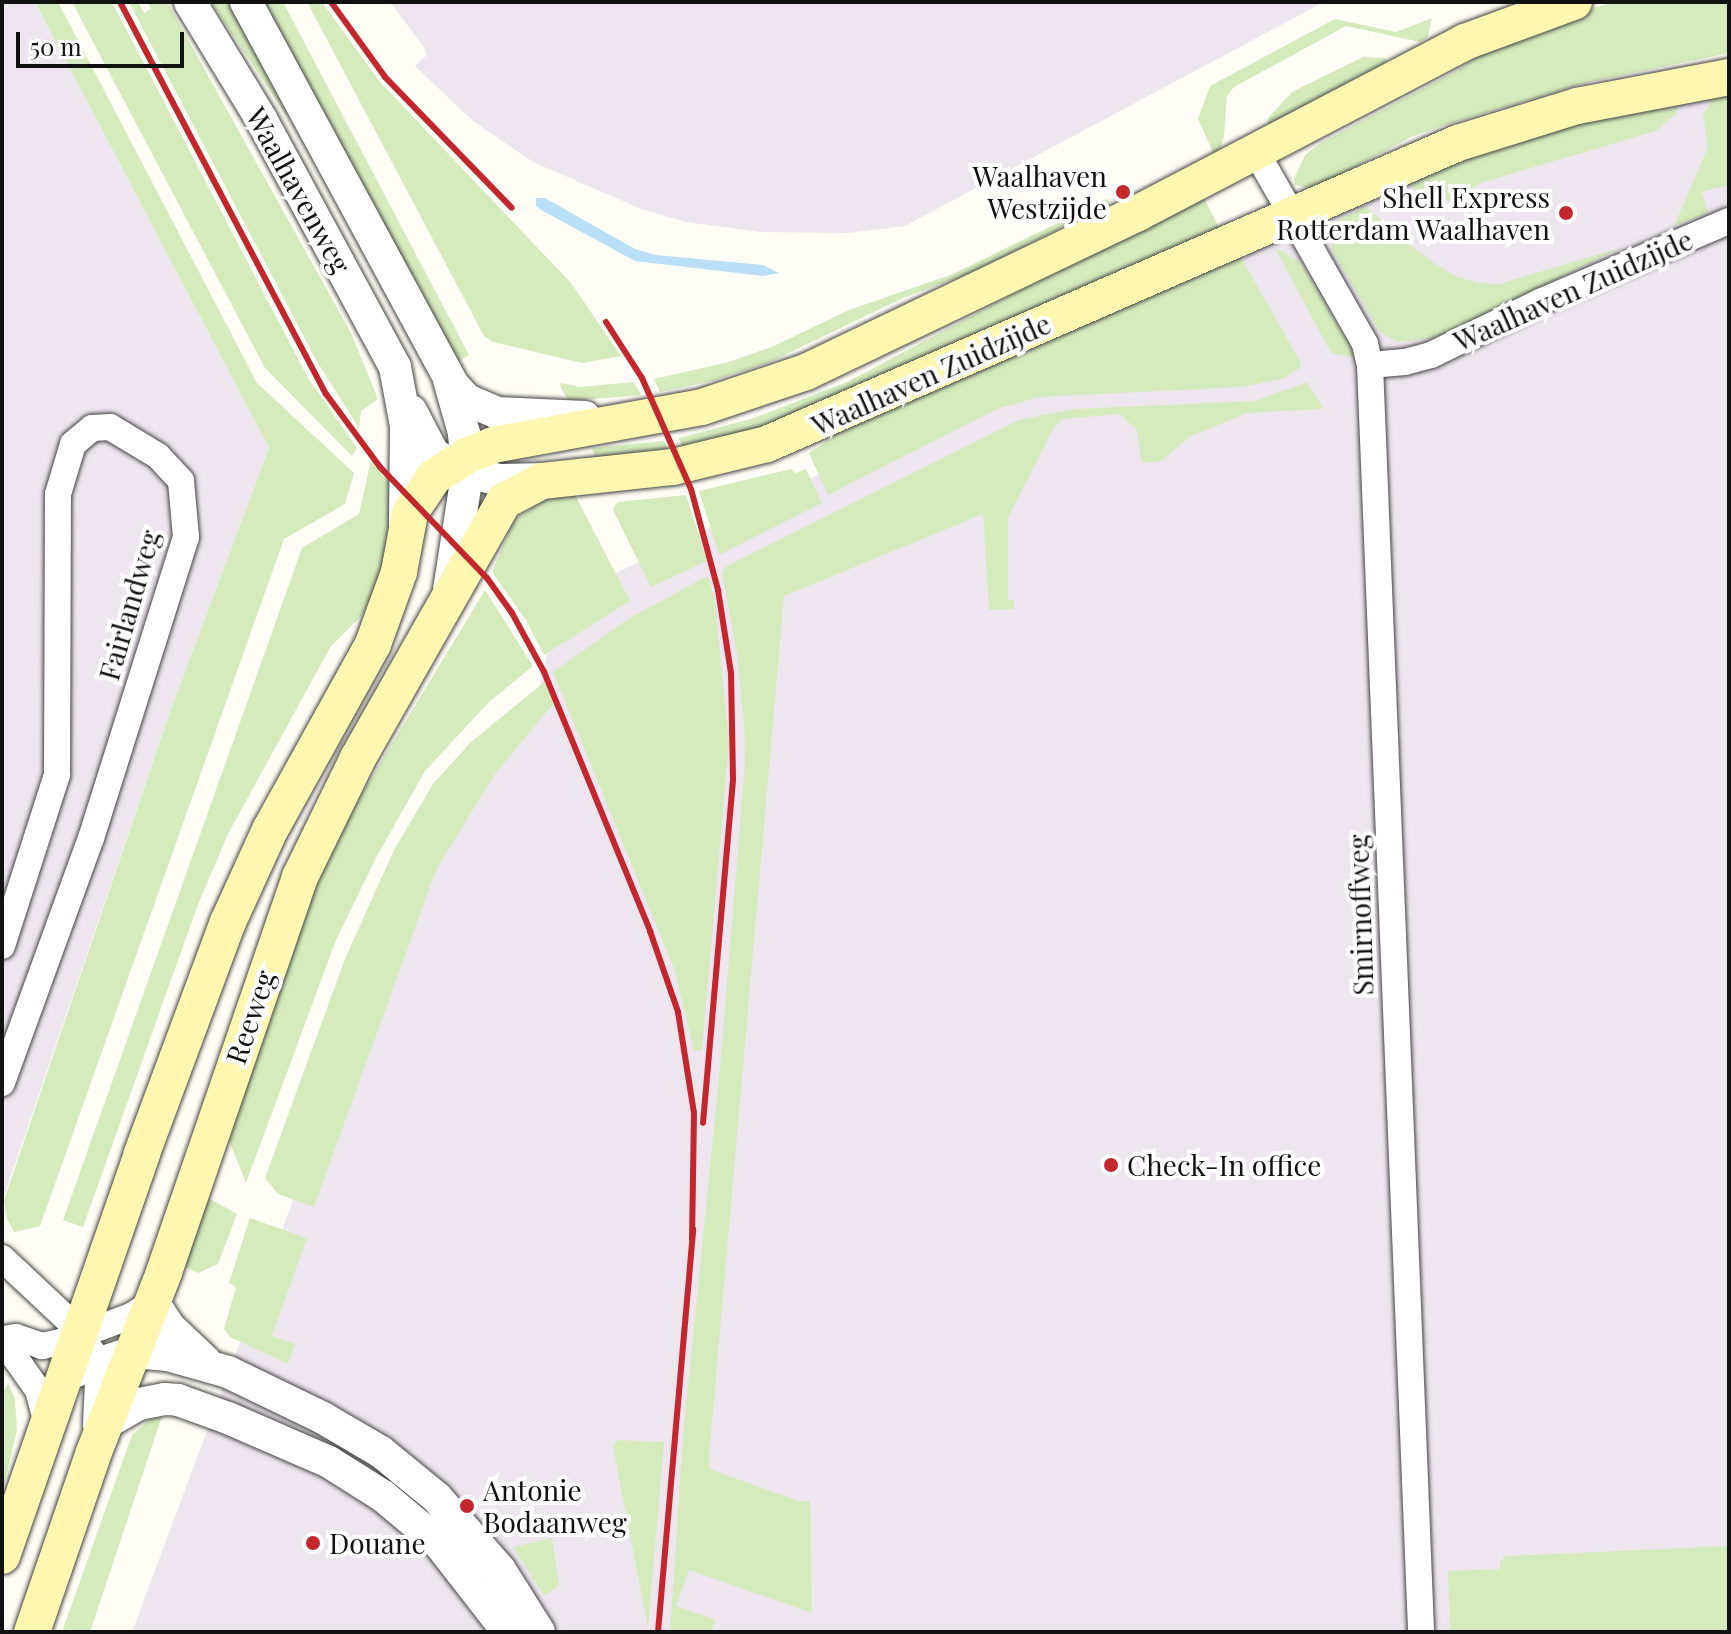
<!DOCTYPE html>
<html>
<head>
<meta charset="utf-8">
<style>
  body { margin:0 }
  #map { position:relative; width:1731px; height:1634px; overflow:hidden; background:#fffdf5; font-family:"Playfair Display",serif }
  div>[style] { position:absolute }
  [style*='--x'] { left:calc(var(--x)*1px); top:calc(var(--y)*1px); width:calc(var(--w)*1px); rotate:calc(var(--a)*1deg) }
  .industrial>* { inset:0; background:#eee6ef }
  .green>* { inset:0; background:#d5ebbd }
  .water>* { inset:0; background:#b9e0f7 }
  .roads { filter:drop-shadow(0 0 2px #444) drop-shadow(0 0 2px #444) }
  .minor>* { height:26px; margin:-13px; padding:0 13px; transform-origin:13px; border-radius:13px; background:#fff }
  .tertiary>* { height:32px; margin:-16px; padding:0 16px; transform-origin:16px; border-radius:16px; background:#fff }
  .secondary>* { height:36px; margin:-18px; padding:0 18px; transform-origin:18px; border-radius:18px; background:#fff6b0 }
  .rail>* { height:6px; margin:-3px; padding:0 3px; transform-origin:3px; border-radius:3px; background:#c4262e }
  .dots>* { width:22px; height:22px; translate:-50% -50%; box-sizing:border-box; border:4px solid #fff; border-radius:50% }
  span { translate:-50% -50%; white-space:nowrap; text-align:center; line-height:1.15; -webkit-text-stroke:8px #fff; paint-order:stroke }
  .poi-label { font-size:28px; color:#111 }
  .right { translate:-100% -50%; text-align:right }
  .left { translate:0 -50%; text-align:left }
  .street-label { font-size:28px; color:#111 }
  .frame { position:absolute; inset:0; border:4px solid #111; pointer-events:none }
  .scale { position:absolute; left:16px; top:32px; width:168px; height:36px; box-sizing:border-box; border:4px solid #111; border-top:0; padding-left:10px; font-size:24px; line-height:28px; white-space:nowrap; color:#111; -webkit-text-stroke:6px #fff; paint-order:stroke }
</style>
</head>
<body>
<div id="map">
  <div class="industrial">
    <div style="clip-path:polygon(2px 2px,35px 2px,269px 448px,171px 709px,2px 1202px)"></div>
    <div style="clip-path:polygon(390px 2px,1324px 2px,905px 226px,848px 233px,760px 232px,686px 222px,641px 209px,533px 162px,473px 121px,415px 66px,426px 56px,425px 49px)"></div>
    <div style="clip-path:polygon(1729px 91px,1729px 1632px,132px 1632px,370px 994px,431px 857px,533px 716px,559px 601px,1149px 313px,1257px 250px,1450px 162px)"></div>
  </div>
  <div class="green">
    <div style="clip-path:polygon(35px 2px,58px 2px,257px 383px,354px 473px,345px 504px,284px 539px,40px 1226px,14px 1232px,7px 1219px,4px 1200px,171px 709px,269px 448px)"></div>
    <div style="clip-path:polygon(72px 2px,112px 2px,308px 378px,357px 448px,352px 456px,265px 368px)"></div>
    <div style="clip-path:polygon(129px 2px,138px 2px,144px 13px,151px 9px,147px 2px,167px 2px,351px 333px,378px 399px,361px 411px,359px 428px,316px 360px)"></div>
    <div style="clip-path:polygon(211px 2px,228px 2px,292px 111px,286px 115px)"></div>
    <div style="clip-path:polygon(265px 2px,283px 2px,469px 355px,457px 362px)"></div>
    <div style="clip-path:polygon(307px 2px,322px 2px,380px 82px,571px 283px,621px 356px,582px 363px,493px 342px,484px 336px)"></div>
    <div style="clip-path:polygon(1612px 2px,1729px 2px,1729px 53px,1589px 82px,1445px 125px,1411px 137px,1314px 189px,1295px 185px,1294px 178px,1305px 155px,1319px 144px,1456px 71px,1512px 34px)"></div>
    <div style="clip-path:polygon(1432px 18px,1428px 37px,1420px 42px,1346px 26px,1234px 87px,1227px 96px,1224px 137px,1217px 158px,1215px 157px,1198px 119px,1210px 86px,1335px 19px,1396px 32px)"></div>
    <div style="clip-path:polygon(1363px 57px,1385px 58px,1391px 67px,1269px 130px,1268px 118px,1292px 92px)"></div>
    <div style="clip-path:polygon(1729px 92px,1729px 185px,1702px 192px,1708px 213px,1674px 226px,1708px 147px,1703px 114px,1716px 94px)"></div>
    <div style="clip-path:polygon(1681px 102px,1675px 115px,1656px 131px,1480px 183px,1461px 198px,1446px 201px,1423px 197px,1406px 181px,1450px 162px,1525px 139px,1604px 117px)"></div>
    <div style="clip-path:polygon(1202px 194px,1221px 232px,846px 401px,684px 452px,679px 438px,754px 418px,849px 381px)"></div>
    <div style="clip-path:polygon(1107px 199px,1110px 203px,973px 272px,903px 298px,770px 362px,712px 381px,660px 392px,654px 379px,729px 362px,774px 346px,849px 310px,953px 274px)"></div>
    <div style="clip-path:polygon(1366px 206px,1395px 234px,1434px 263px,1457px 277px,1479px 283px,1499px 284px,1620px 248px,1438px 338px,1397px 342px,1380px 332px,1332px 250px,1330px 238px,1336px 222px)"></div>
    <div style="clip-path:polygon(1275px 248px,1297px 260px,1305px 270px,1355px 354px,1353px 357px,1331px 353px)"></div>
    <div style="clip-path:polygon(1239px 254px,1301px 363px,1300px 368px,1282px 379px,1241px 387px,1039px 397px,997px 409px,828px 495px,809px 453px,842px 431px)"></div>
    <div style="clip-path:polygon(634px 382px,641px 395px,569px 401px,560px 386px,561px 383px,580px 387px)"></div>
    <div style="clip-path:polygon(1307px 382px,1322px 406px,1321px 409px,1247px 413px,1191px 436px,1161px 461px,1145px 463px,1141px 461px,1137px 430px,1120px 414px,1063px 419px,1054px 427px,1008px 518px,1008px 600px,1014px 600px,1014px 609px,989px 610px,983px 514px,784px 596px,709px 1457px,710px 1469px,798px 1501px,810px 1501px,812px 1613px,689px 1570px,676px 1606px,716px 1620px,711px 1632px,670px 1632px,683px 1437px,721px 1056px,745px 764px,744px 723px,737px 653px,722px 573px,725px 567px,1019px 420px,1074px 409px,1255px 401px)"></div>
    <div style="clip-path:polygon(664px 441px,671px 456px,596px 461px,592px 448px)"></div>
    <div style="clip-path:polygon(371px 460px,394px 485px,389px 555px,380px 581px,362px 615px,331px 646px,228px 834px,197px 907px,83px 1227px,63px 1220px,302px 548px,359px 514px)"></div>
    <div style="clip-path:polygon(791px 469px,795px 473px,806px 469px,822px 503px,719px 555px,699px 491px)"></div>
    <div style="clip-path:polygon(574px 493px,630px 601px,544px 655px,526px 620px,492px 572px,514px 520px,552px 495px)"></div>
    <div style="clip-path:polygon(686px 495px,707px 561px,651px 587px,613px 510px,615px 505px,618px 502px)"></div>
    <div style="clip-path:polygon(705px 577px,709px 579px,715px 601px,729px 743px,702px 1050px,694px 1051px,675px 971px,553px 672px,628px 619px)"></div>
    <div style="clip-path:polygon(485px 590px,533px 666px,489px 702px,425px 771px,377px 856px,336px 940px,246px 1183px,226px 1133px,304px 912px,349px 815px)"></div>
    <div style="clip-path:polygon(548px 679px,557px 699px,495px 774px,436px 870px,314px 1207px,278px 1194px,265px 1178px,345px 959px,394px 850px,433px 784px,471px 742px)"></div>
    <div style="clip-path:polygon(207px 1197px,237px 1214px,218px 1264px,198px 1273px,182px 1266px)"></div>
    <div style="clip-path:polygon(250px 1218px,307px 1238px,272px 1336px,295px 1344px,288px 1364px,230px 1337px,224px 1329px,236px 1287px,229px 1283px)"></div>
    <div style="clip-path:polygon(8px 1383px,15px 1399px,17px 1430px,2px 1494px,2px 1394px)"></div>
    <div style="clip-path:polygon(162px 1416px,90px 1632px,62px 1632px,132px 1435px,150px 1419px)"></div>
    <div style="clip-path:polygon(617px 1440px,664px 1442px,648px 1628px,613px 1447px)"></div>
    <div style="clip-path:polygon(552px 1538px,559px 1585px,544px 1596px,513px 1547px)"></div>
    <div style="clip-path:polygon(1729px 1546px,1729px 1631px,1450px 1632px,1448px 1571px,1500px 1569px,1500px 1562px,1506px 1556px)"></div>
  </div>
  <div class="water">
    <div style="clip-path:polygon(536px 198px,545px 198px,635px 249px,656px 255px,763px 265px,779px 273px,763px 276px,635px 261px,541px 210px,536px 206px)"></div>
  </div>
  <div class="roads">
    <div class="minor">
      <div style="--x:1255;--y:150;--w:223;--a:60.4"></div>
      <div style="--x:1365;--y:344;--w:22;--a:77"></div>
      <div style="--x:1370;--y:365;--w:1268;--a:87.69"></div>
      <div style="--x:1370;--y:365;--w:35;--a:-5"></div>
      <div style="--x:1405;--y:362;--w:27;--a:-15"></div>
      <div style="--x:1431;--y:355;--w:123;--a:-25.9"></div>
      <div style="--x:1542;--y:301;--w:203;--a:-23.2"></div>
      <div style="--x:2;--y:946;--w:180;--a:-72.2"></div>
      <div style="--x:57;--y:775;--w:281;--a:-89.8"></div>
      <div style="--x:58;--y:494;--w:52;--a:-73.3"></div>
      <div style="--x:73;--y:444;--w:25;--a:-40"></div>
      <div style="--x:92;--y:428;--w:18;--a:-3"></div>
      <div style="--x:110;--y:427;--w:56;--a:31.1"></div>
      <div style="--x:158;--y:456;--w:34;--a:47"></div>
      <div style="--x:181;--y:481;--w:56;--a:84.9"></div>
      <div style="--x:186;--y:537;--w:316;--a:107.5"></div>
      <div style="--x:91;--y:838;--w:261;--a:110"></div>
      <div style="--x:2;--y:1258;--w:91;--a:43.2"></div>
      <div style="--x:68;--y:1320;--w:40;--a:53"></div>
      <div style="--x:92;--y:1352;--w:30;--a:78"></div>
      <div style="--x:98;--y:1381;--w:44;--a:92.6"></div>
      <div style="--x:2;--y:1339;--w:14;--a:-8"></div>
      <div style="--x:16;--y:1337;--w:28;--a:19"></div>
      <div style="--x:42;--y:1346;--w:19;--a:-12"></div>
      <div style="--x:61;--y:1342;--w:75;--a:-20.4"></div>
      <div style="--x:131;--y:1316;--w:26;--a:-32"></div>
      <div style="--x:2;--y:1339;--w:62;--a:54.8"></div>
      <div style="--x:38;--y:1390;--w:38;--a:75"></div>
    </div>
    <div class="tertiary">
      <div style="--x:190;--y:2;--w:137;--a:58.7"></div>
      <div style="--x:261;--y:119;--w:282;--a:61.6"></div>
      <div style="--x:395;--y:367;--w:60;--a:79.4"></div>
      <div style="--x:406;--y:426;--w:101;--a:90.6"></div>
      <div style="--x:246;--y:2;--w:435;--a:61.6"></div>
      <div style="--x:453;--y:385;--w:21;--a:47"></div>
      <div style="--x:467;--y:400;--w:33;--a:23"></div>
      <div style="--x:497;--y:413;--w:88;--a:2.6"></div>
      <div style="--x:411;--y:411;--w:47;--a:62.4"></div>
      <div style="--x:433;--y:453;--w:29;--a:35"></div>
      <div style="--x:457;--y:470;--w:44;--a:13.1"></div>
      <div style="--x:500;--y:480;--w:47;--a:-1.2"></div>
      <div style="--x:449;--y:590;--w:116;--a:-81.1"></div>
      <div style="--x:467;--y:475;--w:42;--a:-94.1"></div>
      <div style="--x:464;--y:433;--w:55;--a:-105.8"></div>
      <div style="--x:153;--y:1302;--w:31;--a:57"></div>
      <div style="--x:170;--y:1328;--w:48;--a:43.3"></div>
      <div style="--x:67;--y:1374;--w:71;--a:-18.2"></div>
      <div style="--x:134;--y:1352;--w:34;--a:5"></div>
      <div style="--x:168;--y:1355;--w:62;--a:15.8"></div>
      <div style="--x:228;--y:1372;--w:106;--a:25.8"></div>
      <div style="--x:323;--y:1418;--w:67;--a:30.4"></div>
      <div style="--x:381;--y:1452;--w:72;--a:39.4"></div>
      <div style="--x:437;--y:1498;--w:96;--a:48.8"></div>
      <div style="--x:500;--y:1570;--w:73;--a:57.8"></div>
      <div style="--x:106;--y:1423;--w:38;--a:-30"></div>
      <div style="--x:139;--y:1404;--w:26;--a:-11"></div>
      <div style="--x:165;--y:1399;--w:13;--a:4"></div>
      <div style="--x:178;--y:1400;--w:53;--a:19.8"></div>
      <div style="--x:228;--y:1418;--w:110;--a:23.5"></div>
      <div style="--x:329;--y:1462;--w:64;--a:32.2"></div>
      <div style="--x:383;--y:1496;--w:72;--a:39.9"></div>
      <div style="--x:438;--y:1542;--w:114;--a:52.1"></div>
    </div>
    <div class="secondary">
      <div style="--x:2;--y:1556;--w:427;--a:-70.8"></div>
      <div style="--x:142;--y:1153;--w:246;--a:-69.6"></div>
      <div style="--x:228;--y:922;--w:101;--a:-65.5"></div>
      <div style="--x:270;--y:830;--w:213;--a:-61"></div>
      <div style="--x:373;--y:644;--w:77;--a:-70.1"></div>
      <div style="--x:399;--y:572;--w:60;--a:-79.4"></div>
      <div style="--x:410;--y:513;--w:43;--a:-56.3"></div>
      <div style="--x:434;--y:477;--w:38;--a:-33"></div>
      <div style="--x:466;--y:456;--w:29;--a:-22"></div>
      <div style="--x:493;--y:445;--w:212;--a:-10.3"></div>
      <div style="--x:702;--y:407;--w:110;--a:-18.6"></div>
      <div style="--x:806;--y:372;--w:368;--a:-25.6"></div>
      <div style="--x:1138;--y:213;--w:369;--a:-27.6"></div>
      <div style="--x:1465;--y:42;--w:116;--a:-20.2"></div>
      <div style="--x:32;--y:1632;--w:190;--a:-71"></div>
      <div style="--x:94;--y:1452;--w:193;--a:-68.7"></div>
      <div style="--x:164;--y:1272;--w:418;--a:-71"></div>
      <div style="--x:300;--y:877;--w:132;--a:-64"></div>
      <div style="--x:358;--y:758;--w:296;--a:-60.4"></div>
      <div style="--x:504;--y:501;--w:43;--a:-27.8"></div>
      <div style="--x:542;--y:481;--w:132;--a:-6.1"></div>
      <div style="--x:673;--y:467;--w:97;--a:-13.7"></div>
      <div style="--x:767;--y:444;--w:754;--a:-23.54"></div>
      <div style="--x:1458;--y:143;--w:125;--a:-17.3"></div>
      <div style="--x:1577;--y:106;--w:155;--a:-10.8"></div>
    </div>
  </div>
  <div class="rail">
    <div style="--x:120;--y:2;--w:443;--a:62.3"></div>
    <div style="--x:326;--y:394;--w:91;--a:53.5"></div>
    <div style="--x:380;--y:467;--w:154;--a:46.1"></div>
    <div style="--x:487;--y:578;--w:43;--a:54.5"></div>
    <div style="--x:512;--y:613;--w:67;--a:61.5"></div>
    <div style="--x:544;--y:672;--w:280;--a:67.7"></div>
    <div style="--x:650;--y:931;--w:86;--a:70.9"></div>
    <div style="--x:678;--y:1012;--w:102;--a:81"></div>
    <div style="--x:694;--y:1113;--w:125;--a:90.9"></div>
    <div style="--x:331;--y:2;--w:92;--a:54.2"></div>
    <div style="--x:385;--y:77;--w:182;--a:45.9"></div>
    <div style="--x:606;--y:322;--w:67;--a:57.3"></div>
    <div style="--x:642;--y:378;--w:121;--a:66.2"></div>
    <div style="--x:691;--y:489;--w:105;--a:75"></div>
    <div style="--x:718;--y:590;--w:84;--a:81.1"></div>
    <div style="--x:731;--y:673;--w:107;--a:88.9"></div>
    <div style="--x:733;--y:780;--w:344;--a:95"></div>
    <div style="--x:658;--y:1632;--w:404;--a:-85"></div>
  </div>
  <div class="dots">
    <div style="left:1123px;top:192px;background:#c4262e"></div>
    <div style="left:1566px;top:213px;background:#c4262e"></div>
    <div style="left:1111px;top:1165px;background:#c4262e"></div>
    <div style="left:467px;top:1506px;background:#c4262e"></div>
    <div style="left:313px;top:1543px;background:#c4262e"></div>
  </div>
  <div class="poi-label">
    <span class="right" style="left:1107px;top:192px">Waalhaven<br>Westzijde</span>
    <span class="right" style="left:1550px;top:213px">Shell Express<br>Rotterdam Waalhaven</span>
    <span class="left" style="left:1127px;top:1165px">Check-In office</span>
    <span class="left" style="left:483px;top:1506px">Antonie<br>Bodaanweg</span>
    <span class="left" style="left:329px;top:1543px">Douane</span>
  </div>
  <div class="street-label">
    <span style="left:299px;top:190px;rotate:61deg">Waalhavenweg</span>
    <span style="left:1573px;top:290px;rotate:-24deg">Waalhaven Zuidzijde</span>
    <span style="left:931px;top:374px;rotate:-24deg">Waalhaven Zuidzijde</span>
    <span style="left:129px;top:605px;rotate:-74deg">Fairlandweg</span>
    <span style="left:1360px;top:915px;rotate:-92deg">Smirnoffweg</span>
    <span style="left:250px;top:1017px;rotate:-71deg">Reeweg</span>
  </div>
  <div class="frame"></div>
  <div class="scale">50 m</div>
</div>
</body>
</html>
